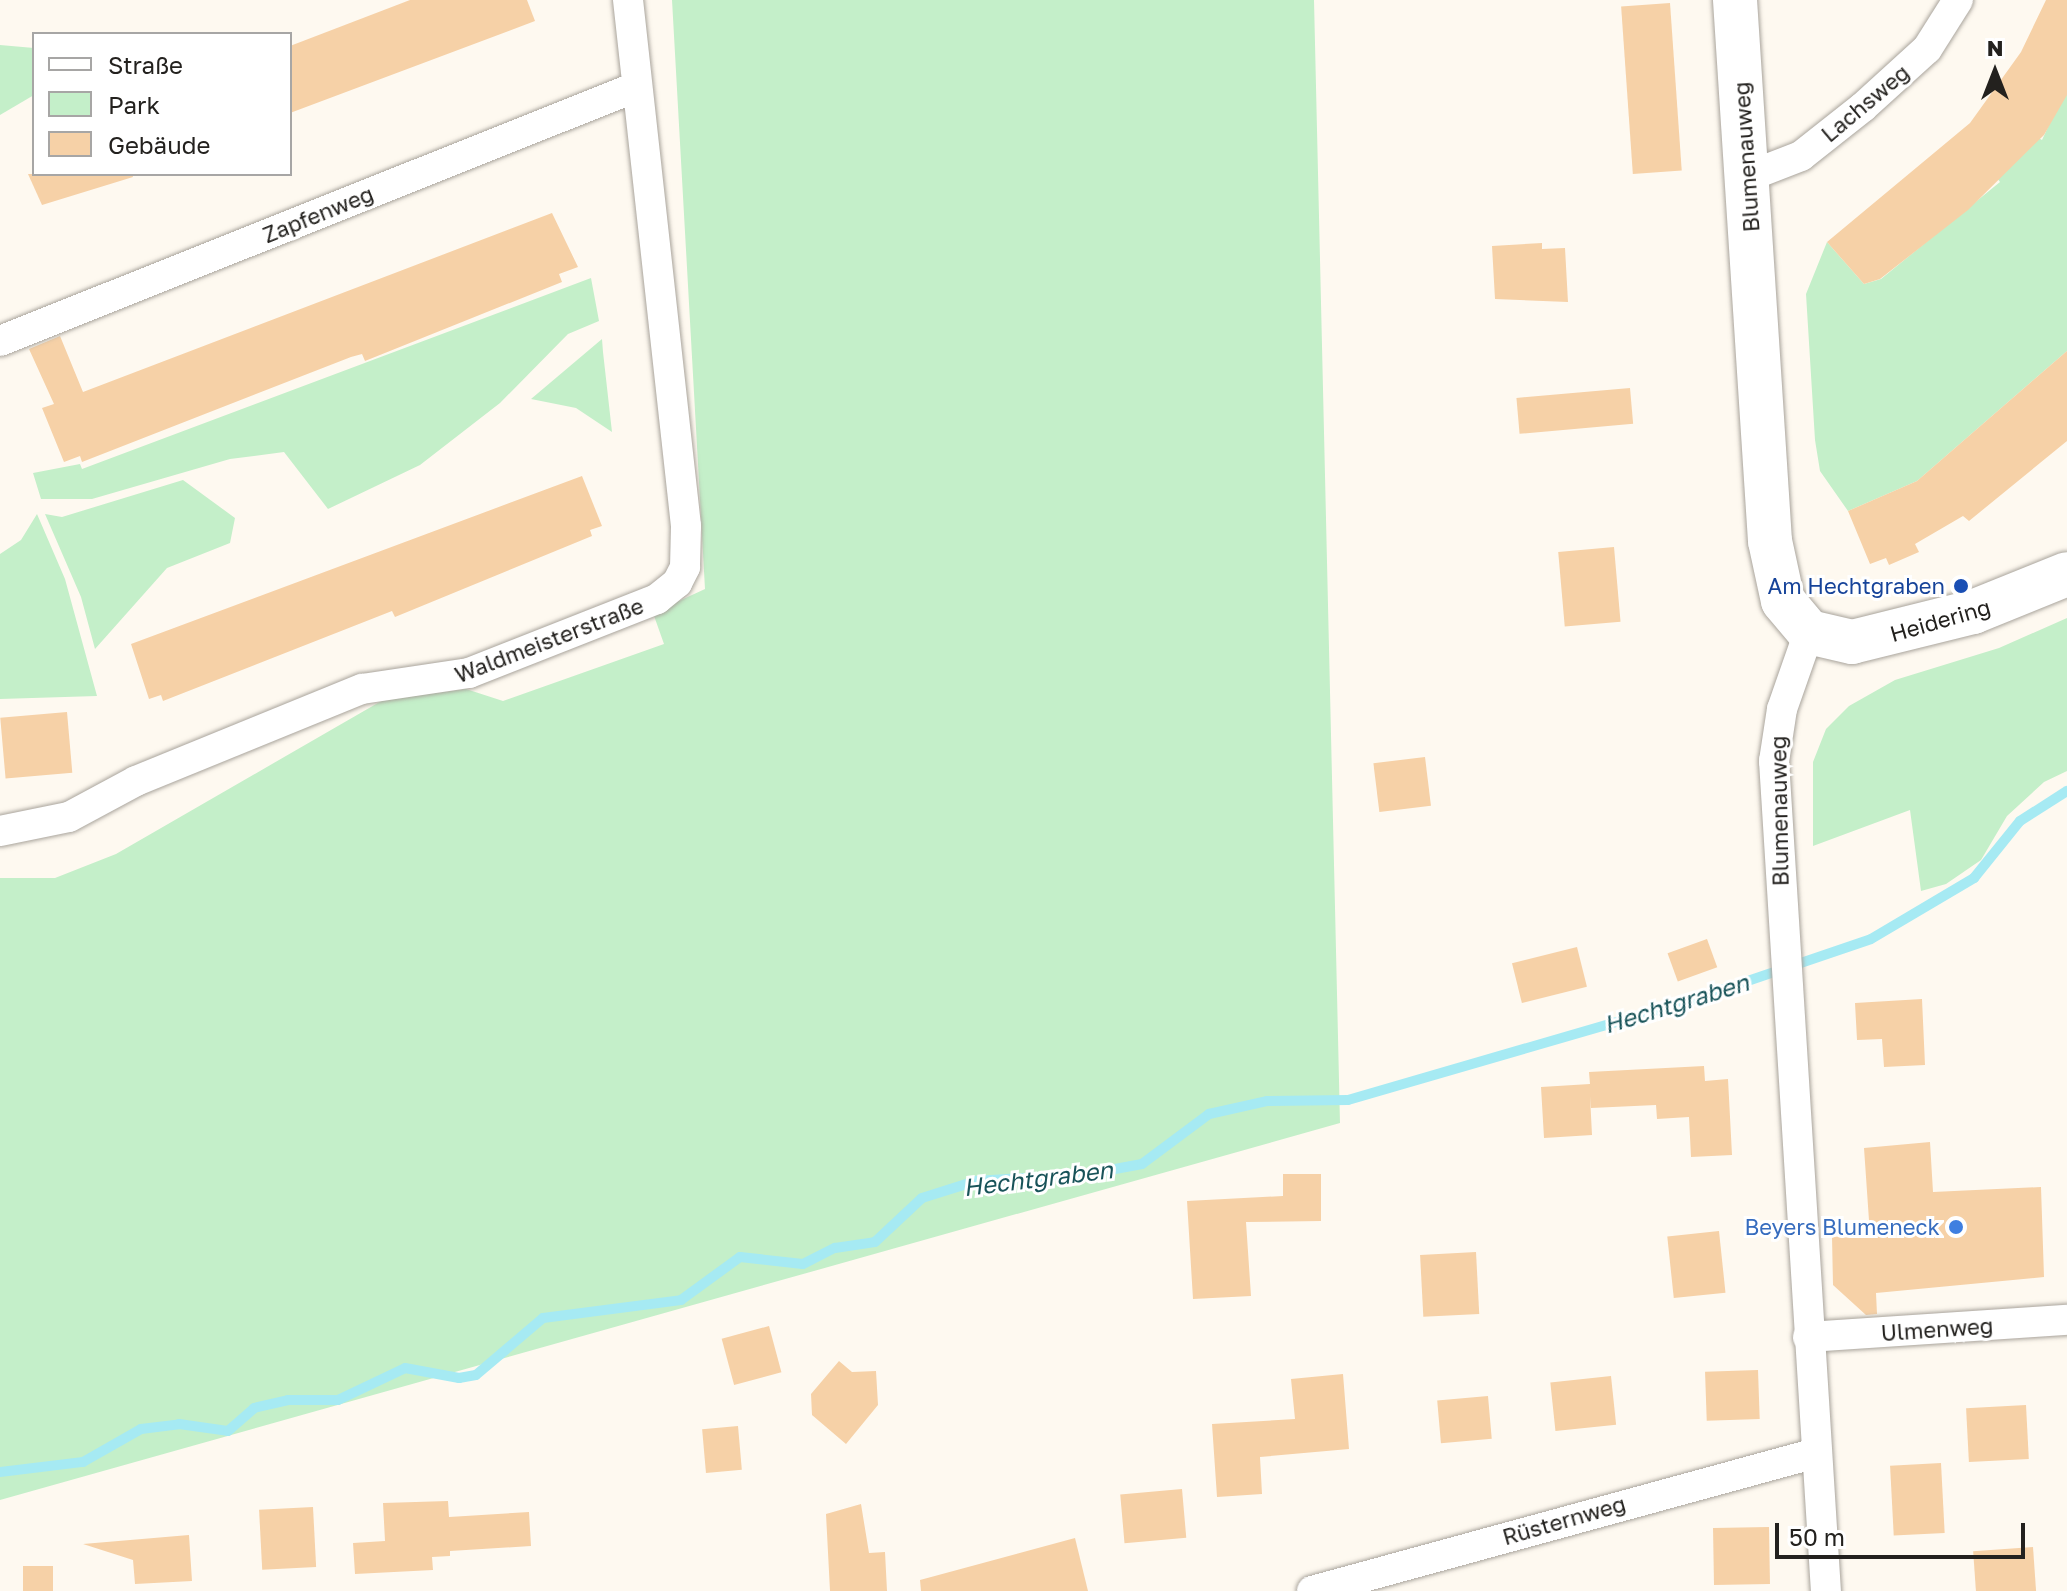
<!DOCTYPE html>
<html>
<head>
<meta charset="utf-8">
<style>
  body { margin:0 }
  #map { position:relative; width:2067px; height:1591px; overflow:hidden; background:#fef9f0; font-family:"Golos Text",sans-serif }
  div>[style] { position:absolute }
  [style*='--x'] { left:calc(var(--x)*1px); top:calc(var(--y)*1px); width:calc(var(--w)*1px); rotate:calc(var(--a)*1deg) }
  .green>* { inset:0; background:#c4efc9 }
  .stream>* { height:10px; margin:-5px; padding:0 5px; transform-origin:5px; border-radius:5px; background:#a6eaf3 }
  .building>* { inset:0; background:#f6d1a7; transform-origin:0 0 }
  .roads { filter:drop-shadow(0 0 2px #a9a49c) drop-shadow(0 0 2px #a9a49c) }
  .street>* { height:30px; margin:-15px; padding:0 15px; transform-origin:15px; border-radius:15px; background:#fff }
  .secondary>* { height:44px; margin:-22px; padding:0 22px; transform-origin:22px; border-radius:22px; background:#fff }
  .dots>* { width:22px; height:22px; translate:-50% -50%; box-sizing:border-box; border:4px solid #fff; border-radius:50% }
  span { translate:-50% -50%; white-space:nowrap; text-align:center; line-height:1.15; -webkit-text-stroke:6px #fff; paint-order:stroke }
  .street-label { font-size:22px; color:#23211e }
  .transit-label { font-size:22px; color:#164399 }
  .right { translate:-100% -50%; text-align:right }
  .shop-label { font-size:22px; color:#366cbe }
  .water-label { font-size:24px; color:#185359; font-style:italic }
  .legend { position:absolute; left:32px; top:32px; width:260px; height:144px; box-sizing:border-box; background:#fff; border:2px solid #a7a6a5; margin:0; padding:10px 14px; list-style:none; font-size:24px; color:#23211e }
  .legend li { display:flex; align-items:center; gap:16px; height:40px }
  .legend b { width:40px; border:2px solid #a7a6a5 }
  .north { position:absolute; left:1955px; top:32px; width:80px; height:80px; -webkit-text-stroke:6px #fff; paint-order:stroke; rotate:0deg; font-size:22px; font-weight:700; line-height:32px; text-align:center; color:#23211e }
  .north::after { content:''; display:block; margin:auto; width:28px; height:36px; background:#23211e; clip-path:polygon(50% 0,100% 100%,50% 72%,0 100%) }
  .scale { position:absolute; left:1775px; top:1523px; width:250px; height:36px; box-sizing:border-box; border:4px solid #23211e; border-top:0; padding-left:10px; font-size:24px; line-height:28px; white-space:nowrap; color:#23211e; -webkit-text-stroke:6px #fff; paint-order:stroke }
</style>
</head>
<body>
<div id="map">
  <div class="green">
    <div style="clip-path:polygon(672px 0,1314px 0,1340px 1123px,0 1500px,0 878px,55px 878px,116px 854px,383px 700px,466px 689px,503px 701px,664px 644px,653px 613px,705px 589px)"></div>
    <div style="clip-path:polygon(0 45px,34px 48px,34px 95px,0 115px)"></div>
    <div style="clip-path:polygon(2067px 86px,2067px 351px,1917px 481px,1848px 511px,1820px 471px,1815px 440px,1806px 294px,1827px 242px,1864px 284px,1881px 279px,2000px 182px,1997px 178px,2035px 136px,2042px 140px)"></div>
    <div style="clip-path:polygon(591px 278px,599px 321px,568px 334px,500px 403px,420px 465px,328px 509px,284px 452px,230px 459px,92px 499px,41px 499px,33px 473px,80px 464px,82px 469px)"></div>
    <div style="clip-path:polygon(602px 339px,603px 352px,612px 432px,576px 408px,531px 399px)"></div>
    <div style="clip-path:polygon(183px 480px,235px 518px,230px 543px,167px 568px,95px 649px,81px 597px,45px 514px,62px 517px)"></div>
    <div style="clip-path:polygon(37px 514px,65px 579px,97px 696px,0 699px,0 554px,21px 540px)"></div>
    <div style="clip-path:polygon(2067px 618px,2067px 771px,2044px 782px,2007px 816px,1981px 860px,1946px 884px,1921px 891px,1910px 810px,1813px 846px,1813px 762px,1826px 729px,1849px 706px,1895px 680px,1999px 648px)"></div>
  </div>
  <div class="stream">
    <div style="--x:0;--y:1472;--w:84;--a:-6.9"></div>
    <div style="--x:83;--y:1462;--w:67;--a:-29.6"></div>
    <div style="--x:141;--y:1429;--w:38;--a:-7"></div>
    <div style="--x:179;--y:1424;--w:49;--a:8.1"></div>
    <div style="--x:228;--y:1431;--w:35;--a:-41"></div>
    <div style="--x:254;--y:1408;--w:35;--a:-13"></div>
    <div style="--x:288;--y:1400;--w:50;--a:0"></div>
    <div style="--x:338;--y:1400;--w:74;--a:-25.5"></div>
    <div style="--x:405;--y:1368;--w:55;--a:10.5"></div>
    <div style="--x:459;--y:1378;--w:17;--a:-10"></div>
    <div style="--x:476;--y:1375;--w:88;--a:-40.4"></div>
    <div style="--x:543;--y:1318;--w:139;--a:-7.4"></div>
    <div style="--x:681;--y:1300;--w:73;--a:-36.1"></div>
    <div style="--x:740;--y:1257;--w:63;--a:6.3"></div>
    <div style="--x:803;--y:1264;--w:36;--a:-27"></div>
    <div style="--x:835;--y:1248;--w:40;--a:-8.5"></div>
    <div style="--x:875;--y:1242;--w:64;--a:-43.1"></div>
    <div style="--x:922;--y:1198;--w:57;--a:-17.5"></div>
    <div style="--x:976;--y:1181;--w:112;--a:-3.6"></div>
    <div style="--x:1088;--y:1174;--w:55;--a:-10.5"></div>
    <div style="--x:1142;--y:1164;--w:84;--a:-36.7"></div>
    <div style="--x:1209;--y:1114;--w:59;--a:-12.6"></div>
    <div style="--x:1267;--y:1101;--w:81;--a:-0.7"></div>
    <div style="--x:1348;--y:1100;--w:352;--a:-16.2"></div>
    <div style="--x:1686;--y:1002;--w:195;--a:-18.8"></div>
    <div style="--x:1871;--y:939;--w:120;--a:-30.6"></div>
    <div style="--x:1974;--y:878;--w:73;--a:-51.1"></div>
    <div style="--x:2020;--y:821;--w:56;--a:-32.6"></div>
  </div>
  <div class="building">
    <div style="clip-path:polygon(410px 0,527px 0,535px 21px,290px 113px,290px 46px)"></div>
    <div style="clip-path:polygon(2046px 0,2067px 0,2067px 95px,2044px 135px,1968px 210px,1880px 279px,1864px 284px,1827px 242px,1970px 123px,2021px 52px)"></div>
    <div style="left:1670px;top:3px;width:168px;height:49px;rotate:86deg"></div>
    <div style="clip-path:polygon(28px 174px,132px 174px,133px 177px,42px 205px)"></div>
    <div style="clip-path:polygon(552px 213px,578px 267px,559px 274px,562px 282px,365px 361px,362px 354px,351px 357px,82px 462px,80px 456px,64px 462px,42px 408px,54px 404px,29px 349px,60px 336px,83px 392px)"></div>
    <div style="clip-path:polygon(1542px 243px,1542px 249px,1565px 248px,1568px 302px,1495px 299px,1492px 246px)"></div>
    <div style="clip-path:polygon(2067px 351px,2067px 441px,1969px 521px,1963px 516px,1915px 544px,1919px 552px,1889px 565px,1886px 558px,1870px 564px,1848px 511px,1917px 481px)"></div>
    <div style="left:1630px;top:388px;width:36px;height:114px;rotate:85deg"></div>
    <div style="clip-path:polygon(582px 476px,602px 526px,590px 530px,592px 536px,395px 617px,392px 611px,163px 701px,161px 695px,149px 699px,131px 644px)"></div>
    <div style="left:1614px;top:547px;width:75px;height:56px;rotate:85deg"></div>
    <div style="left:67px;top:712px;width:61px;height:67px;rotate:85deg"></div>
    <div style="left:1425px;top:757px;width:49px;height:52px;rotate:83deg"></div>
    <div style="left:1707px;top:939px;width:30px;height:42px;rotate:70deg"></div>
    <div style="left:1577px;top:947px;width:41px;height:67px;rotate:76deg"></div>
    <div style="clip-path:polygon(1922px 999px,1925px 1065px,1884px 1067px,1882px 1039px,1857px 1040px,1855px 1003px)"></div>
    <div style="clip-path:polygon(1704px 1066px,1705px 1081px,1728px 1079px,1732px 1155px,1691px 1157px,1689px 1117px,1657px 1119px,1656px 1105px,1591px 1108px,1590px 1096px,1592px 1135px,1544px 1138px,1541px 1087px,1590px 1084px,1589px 1072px)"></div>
    <div style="clip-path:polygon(1930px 1142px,1933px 1192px,2041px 1187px,2044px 1277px,1876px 1293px,1877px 1314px,1866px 1315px,1833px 1285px,1832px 1237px,1870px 1235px,1864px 1148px)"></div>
    <div style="clip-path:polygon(1283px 1174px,1321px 1174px,1321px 1221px,1246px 1222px,1251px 1296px,1193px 1299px,1187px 1201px,1283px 1196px)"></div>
    <div style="left:1719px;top:1231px;width:62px;height:52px;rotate:84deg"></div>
    <div style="left:1476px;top:1252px;width:62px;height:56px;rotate:87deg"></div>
    <div style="left:769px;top:1326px;width:48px;height:49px;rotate:75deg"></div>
    <div style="clip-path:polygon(839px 1361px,852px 1372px,876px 1371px,878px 1405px,846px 1444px,812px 1415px,811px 1394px)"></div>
    <div style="left:1758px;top:1370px;width:49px;height:53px;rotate:88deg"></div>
    <div style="clip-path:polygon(1343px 1374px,1349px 1449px,1260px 1457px,1262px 1494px,1217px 1497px,1212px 1424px,1295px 1419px,1291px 1379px)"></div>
    <div style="left:1611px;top:1376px;width:49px;height:61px;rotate:84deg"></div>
    <div style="left:1488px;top:1396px;width:43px;height:51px;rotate:85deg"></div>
    <div style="left:2026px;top:1405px;width:54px;height:60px;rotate:87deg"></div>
    <div style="left:738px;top:1426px;width:44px;height:36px;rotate:85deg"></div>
    <div style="left:1941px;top:1463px;width:70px;height:51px;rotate:87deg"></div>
    <div style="left:1182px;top:1489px;width:49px;height:62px;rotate:85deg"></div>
    <div style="clip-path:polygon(448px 1501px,449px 1517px,529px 1512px,531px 1546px,450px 1551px,450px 1556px,432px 1557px,433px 1570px,355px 1574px,353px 1543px,385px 1541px,383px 1503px)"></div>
    <div style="clip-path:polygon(861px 1504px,869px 1553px,885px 1552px,887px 1591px,830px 1591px,826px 1514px)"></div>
    <div style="left:313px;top:1507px;width:60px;height:54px;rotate:87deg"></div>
    <div style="left:1769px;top:1527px;width:57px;height:56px;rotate:89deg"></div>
    <div style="clip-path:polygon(189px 1535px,192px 1581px,135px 1584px,133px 1560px,83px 1544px)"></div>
    <div style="clip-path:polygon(1075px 1538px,1088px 1591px,921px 1591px,920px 1580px)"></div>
    <div style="left:2033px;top:1547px;width:44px;height:60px;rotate:86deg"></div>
    <div style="left:23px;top:1566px;width:30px;height:25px"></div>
  </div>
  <div class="roads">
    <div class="street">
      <div style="--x:1747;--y:177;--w:58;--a:-21.3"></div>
      <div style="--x:1801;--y:156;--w:79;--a:-38.3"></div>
      <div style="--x:1863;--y:107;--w:86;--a:-42.2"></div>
      <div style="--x:1927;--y:49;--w:58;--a:-57.7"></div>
      <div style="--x:0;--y:341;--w:685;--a:-21.77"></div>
      <div style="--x:1809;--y:632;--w:82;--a:109.3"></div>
      <div style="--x:1782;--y:709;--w:53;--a:98.7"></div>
      <div style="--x:1774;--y:761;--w:832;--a:86.42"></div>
      <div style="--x:0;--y:831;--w:70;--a:-11.5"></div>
      <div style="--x:69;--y:817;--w:76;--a:-28.2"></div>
      <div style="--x:136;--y:781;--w:244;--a:-22.2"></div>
      <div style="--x:362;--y:689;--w:108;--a:-8.5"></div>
      <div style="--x:469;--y:673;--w:202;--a:-21.5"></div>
      <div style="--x:657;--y:599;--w:26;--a:-39"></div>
      <div style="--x:677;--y:583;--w:18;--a:-63"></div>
      <div style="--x:685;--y:567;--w:41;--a:-88.6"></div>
      <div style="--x:686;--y:526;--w:529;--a:-96.29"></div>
      <div style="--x:1808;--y:1337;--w:260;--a:-3.8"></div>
      <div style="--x:1312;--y:1591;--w:523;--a:-15.31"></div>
    </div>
    <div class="secondary">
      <div style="--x:1735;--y:0;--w:542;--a:86.3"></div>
      <div style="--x:1770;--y:541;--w:61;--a:77.8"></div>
      <div style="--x:1783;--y:601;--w:40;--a:50"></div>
      <div style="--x:1809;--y:632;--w:44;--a:13.1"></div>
      <div style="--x:1852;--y:642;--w:125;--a:-13.9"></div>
      <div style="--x:1973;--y:612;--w:101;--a:-22"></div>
    </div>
  </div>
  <div class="dots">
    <div style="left:1961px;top:586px;background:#1a4fb4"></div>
    <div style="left:1956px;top:1227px;background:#3f7fe0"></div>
  </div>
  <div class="street-label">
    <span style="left:1865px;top:103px;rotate:-40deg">Lachsweg</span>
    <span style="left:1746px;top:157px;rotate:-94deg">Blumenauweg</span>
    <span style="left:318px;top:214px;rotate:-22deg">Zapfenweg</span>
    <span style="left:1940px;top:620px;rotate:-16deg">Heidering</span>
    <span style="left:549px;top:640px;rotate:-21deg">Waldmeisterstraße</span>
    <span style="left:1779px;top:811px;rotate:-91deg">Blumenauweg</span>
    <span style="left:1937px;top:1329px;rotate:-4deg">Ulmenweg</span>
    <span style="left:1564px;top:1520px;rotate:-16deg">Rüsternweg</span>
  </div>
  <div class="transit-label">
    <span class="right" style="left:1945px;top:586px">Am Hechtgraben</span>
  </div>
  <div class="shop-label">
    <span class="right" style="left:1940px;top:1227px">Beyers Blumeneck</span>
  </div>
  <div class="water-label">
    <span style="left:1676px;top:1003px;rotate:-17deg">Hechtgraben</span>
    <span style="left:1038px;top:1178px;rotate:-7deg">Hechtgraben</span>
  </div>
  <ul class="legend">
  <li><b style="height:10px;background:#fff"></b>Straße</li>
  <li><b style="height:22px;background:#c4efc9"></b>Park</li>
  <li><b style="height:22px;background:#f6d1a7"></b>Gebäude</li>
  </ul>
  <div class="north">N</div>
  <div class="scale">50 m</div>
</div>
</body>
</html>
